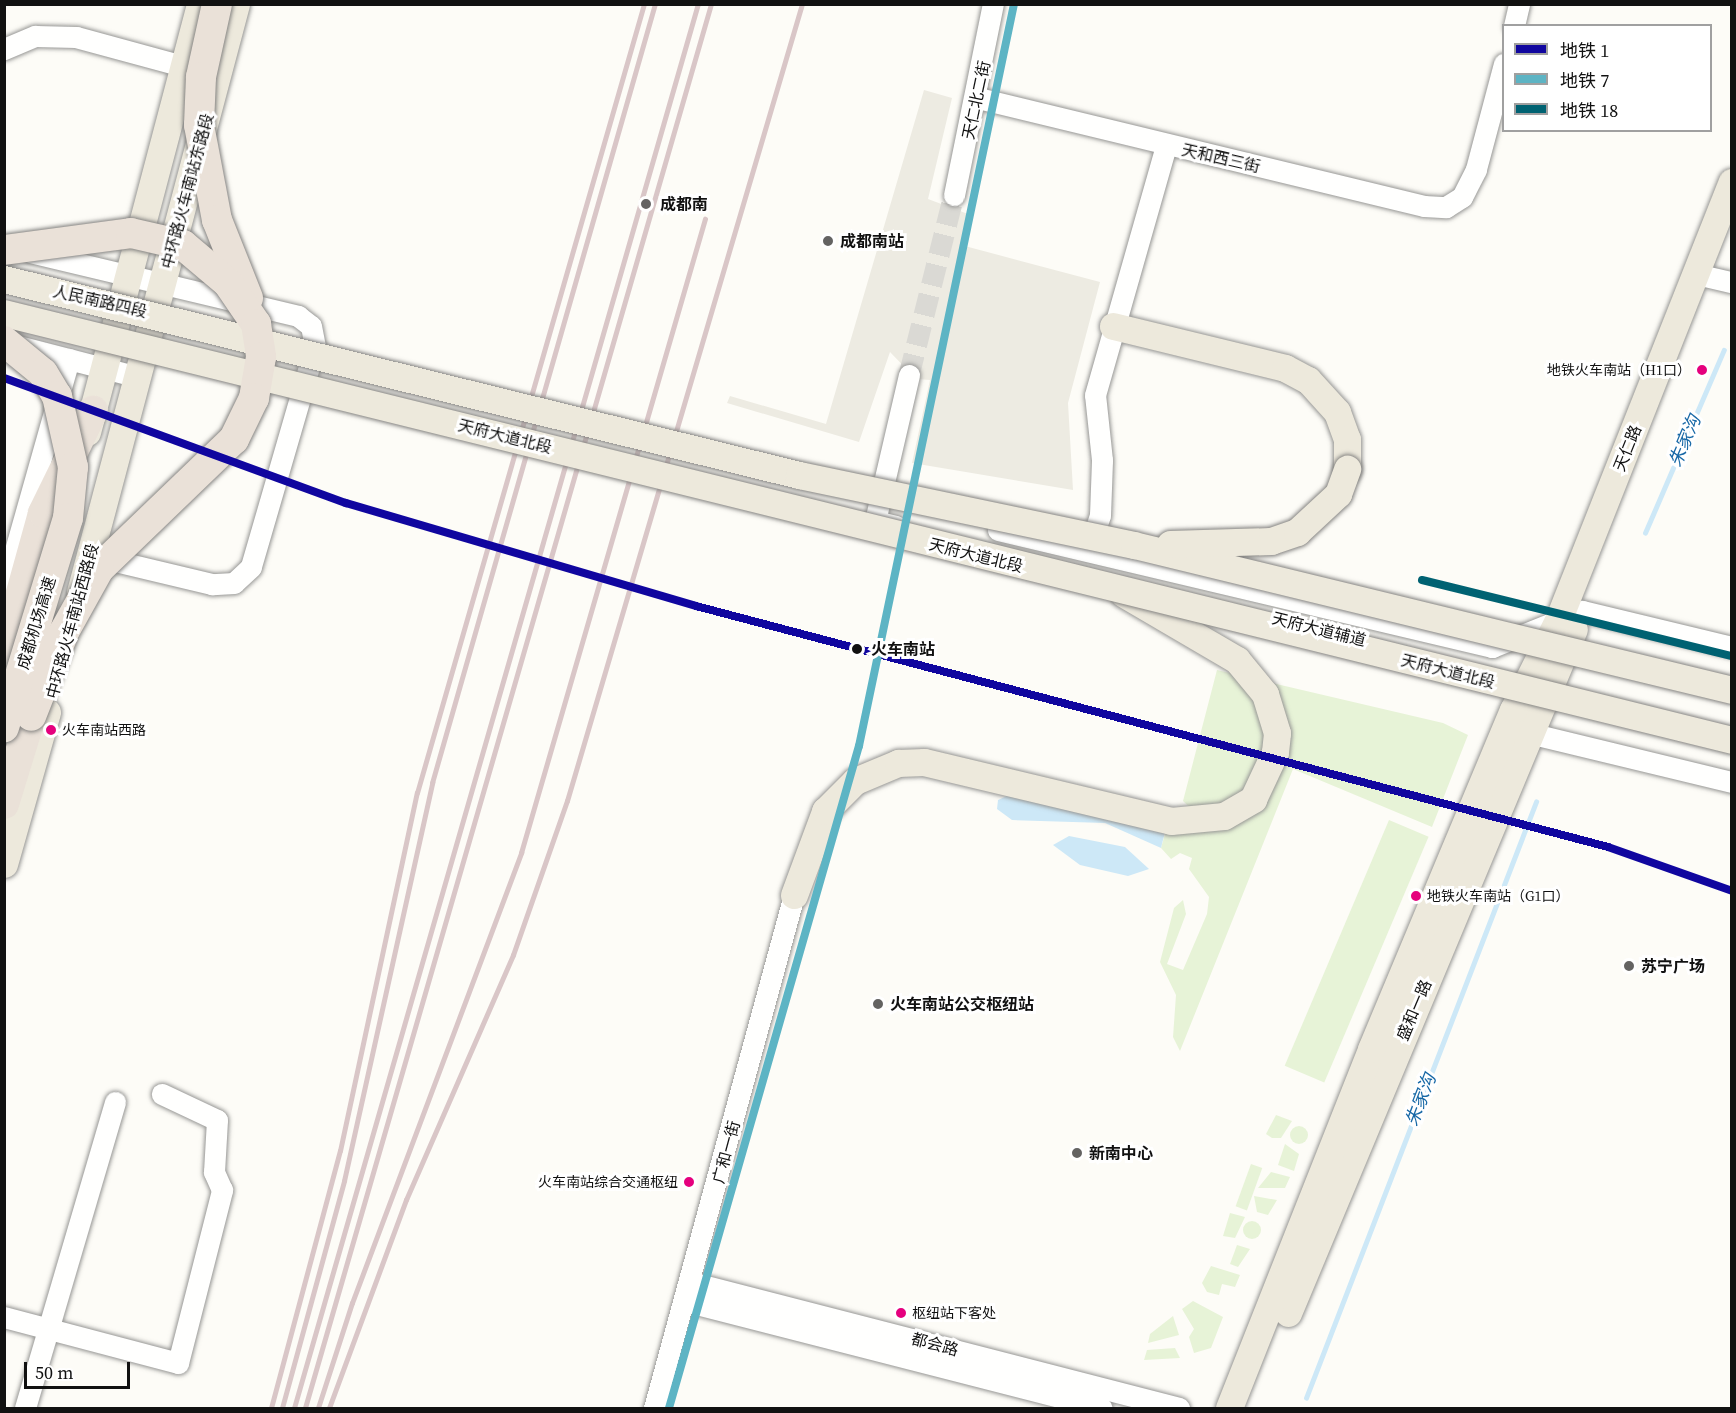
<!DOCTYPE html>
<html>
<head>
<meta charset="utf-8">
<style>
  body { margin:0 }
  #map { position:relative; width:1736px; height:1413px; overflow:hidden; background:#fdfcf7; font-family:"Source Serif 4","Noto Sans SC",serif }
  div>[style] { position:absolute }
  [style*='--x'] { left:calc(var(--x)*1px); top:calc(var(--y)*1px); width:calc(var(--w)*1px); rotate:calc(var(--a)*1deg) }
  .green>* { inset:0; background:#e7f3d7; transform-origin:0 0 }
  .round { border-radius:50% }
  .plaza>* { inset:0; background:#edebe2 }
  .water>* { inset:0; background:#cde8f7 }
  .stream>* { height:4.5px; margin:-2.25px; padding:0 2.25px; transform-origin:2.25px; border-radius:2.25px; background:#cde8f7 }
  .minor-tunnel>* { height:21px; margin-top:-10.5px; transform-origin:0; background:repeating-linear-gradient(90deg,#dad9d4 0 21px,transparent 0 31px) }
  .roads { filter:drop-shadow(0 0 2px #979795) drop-shadow(0 0 2px #979795) }
  .minor>* { height:21px; margin:-10.5px; padding:0 10.5px; transform-origin:10.5px; border-radius:10.5px; background:#fffffe }
  .major>* { height:27px; margin:-13.5px; padding:0 13.5px; transform-origin:13.5px; border-radius:13.5px; background:#ede9dc }
  .highway>* { height:30px; margin:-15px; padding:0 15px; transform-origin:15px; border-radius:15px; background:#eae1d8 }
  .rail>* { height:4.5px; margin:-2.25px; padding:0 2.25px; transform-origin:2.25px; border-radius:2.25px; background:#d9c6c7 }
  .bridges { filter:drop-shadow(0 0 2px #858482) drop-shadow(0 0 2px #858482) }
  .major-bridge>* { height:27px; margin:-13.5px; padding:0 13.5px; transform-origin:13.5px; border-radius:13.5px; background:#ede9dc }
  .highway-bridge>* { height:30px; margin:-15px; padding:0 15px; transform-origin:15px; border-radius:15px; background:#eae1d8 }
  .metro-1>* { height:8px; margin:-4px; padding:0 4px; transform-origin:4px; border-radius:4px; background:#10069f }
  .metro-2>* { height:8px; margin:-4px; padding:0 4px; transform-origin:4px; border-radius:4px; background:#5db4c4 }
  .metro-3>* { height:8px; margin:-4px; padding:0 4px; transform-origin:4px; border-radius:4px; background:#006272 }
  .dots>* { width:16px; height:16px; translate:-50% -50%; box-sizing:border-box; border:3px solid #fff; border-radius:50% }
  span { translate:-50% -50%; white-space:nowrap; text-align:center; line-height:1.15; -webkit-text-stroke:6px #fff; paint-order:stroke }
  .bus-label { font-size:14px; color:#111 }
  .right { translate:-100% -50%; text-align:right }
  .left { translate:0 -50%; text-align:left }
  .street-label { font-size:16px; color:#111 }
  .poi-label { font-size:16px; color:#111; font-weight:700 }
  .stop-label { font-size:16px; color:#111; font-weight:700 }
  .water-label { font-size:18px; color:#1768a6; font-style:italic }
  .frame { position:absolute; inset:0; border:6px solid #111; pointer-events:none }
  .legend { position:absolute; left:1502px; top:24px; width:210px; height:108px; box-sizing:border-box; background:#fff; border:2px solid #a0a0a0; margin:0; padding:8px 10px; list-style:none; font-size:18px; color:#111 }
  .legend li { display:flex; align-items:center; gap:12px; height:30px }
  .legend b { width:30px; border:2px solid #a0a0a0 }
  .scale { position:absolute; left:24px; top:1362px; width:106px; height:27px; box-sizing:border-box; border:3px solid #111; border-top:0; padding-left:8px; font-size:18px; line-height:21px; white-space:nowrap; color:#111; -webkit-text-stroke:4px #fff; paint-order:stroke }
</style>
</head>
<body>
<div id="map">
  <div class="green">
    <div style="clip-path:polygon(1217px 670px,1443px 723px,1468px 735px,1432px 827px,1293px 769px,1180px 1051px,1173px 1037px,1176px 995px,1160px 962px,1174px 908px,1183px 900px,1186px 914px,1167px 964px,1183px 970px,1207px 914px,1209px 897px,1189px 869px,1192px 858px,1180px 853px,1171px 859px,1161px 848px,1167px 827px,1206px 823px,1183px 801px)"></div>
    <div style="left:1389px;top:820px;width:43px;height:267px;rotate:23deg"></div>
    <div style="clip-path:polygon(1276px 1115px,1292px 1121px,1281px 1138px,1272px 1138px,1266px 1134px)"></div>
    <div class="round" style="left:1290px;top:1126px;width:18px;height:18px"></div>
    <div style="clip-path:polygon(1285px 1144px,1299px 1154px,1294px 1171px,1278px 1165px)"></div>
    <div style="left:1251px;top:1164px;width:12px;height:45px;rotate:20deg"></div>
    <div style="clip-path:polygon(1271px 1172px,1290px 1177px,1285px 1188px,1258px 1188px)"></div>
    <div style="clip-path:polygon(1254px 1196px,1277px 1200px,1268px 1215px,1257px 1212px)"></div>
    <div style="clip-path:polygon(1230px 1213px,1245px 1217px,1235px 1238px,1223px 1236px)"></div>
    <div class="round" style="left:1243px;top:1221px;width:18px;height:18px"></div>
    <div style="clip-path:polygon(1237px 1245px,1250px 1249px,1238px 1267px,1230px 1264px)"></div>
    <div style="clip-path:polygon(1211px 1266px,1240px 1275px,1235px 1287px,1222px 1284px,1219px 1295px,1207px 1292px,1202px 1283px)"></div>
    <div style="clip-path:polygon(1193px 1301px,1223px 1317px,1211px 1348px,1194px 1353px,1189px 1337px,1194px 1329px,1182px 1309px)"></div>
    <div style="clip-path:polygon(1173px 1316px,1179px 1335px,1148px 1343px,1150px 1334px)"></div>
    <div style="clip-path:polygon(1175px 1348px,1180px 1358px,1144px 1360px,1147px 1350px)"></div>
  </div>
  <div class="plaza">
    <div style="clip-path:polygon(924px 90px,952px 98px,928px 199px,968px 214px,961px 245px,1100px 282px,1068px 403px,1073px 490px,912px 463px,930px 380px,916px 379px,890px 352px,859px 442px,727px 403px,730px 396px,826px 424px)"></div>
  </div>
  <div class="water">
    <div style="clip-path:polygon(1009px 795px,1165px 832px,1161px 848px,1105px 823px,1012px 820px,997px 809px,998px 800px)"></div>
    <div style="clip-path:polygon(1069px 836px,1125px 847px,1149px 869px,1128px 876px,1080px 865px,1053px 845px)"></div>
  </div>
  <div class="stream">
    <div style="--x:1645;--y:533;--w:199;--a:-66.7"></div>
    <div style="--x:1306;--y:1398;--w:639;--a:-68.9"></div>
  </div>
  <div class="minor-tunnel">
    <div style="--x:909;--y:375;--w:186;--a:-76"></div>
  </div>
  <div class="roads">
    <div class="minor">
      <div style="--x:1514;--y:26;--w:23;--a:-77"></div>
      <div style="--x:4;--y:49;--w:34;--a:-23"></div>
      <div style="--x:35;--y:36;--w:41;--a:1.4"></div>
      <div style="--x:76;--y:37;--w:111;--a:15.2"></div>
      <div style="--x:978;--y:98;--w:459;--a:13.6"></div>
      <div style="--x:1424;--y:206;--w:22;--a:3"></div>
      <div style="--x:1446;--y:207;--w:19;--a:-32"></div>
      <div style="--x:1462;--y:197;--w:31;--a:-63"></div>
      <div style="--x:1476;--y:169;--w:109;--a:-75.1"></div>
      <div style="--x:954;--y:195;--w:195;--a:-78.5"></div>
      <div style="--x:30;--y:252;--w:276;--a:13.4"></div>
      <div style="--x:298;--y:316;--w:16;--a:38"></div>
      <div style="--x:311;--y:326;--w:20;--a:79"></div>
      <div style="--x:315;--y:346;--w:230;--a:106.2"></div>
      <div style="--x:251;--y:567;--w:23;--a:137"></div>
      <div style="--x:234;--y:583;--w:22;--a:177"></div>
      <div style="--x:212;--y:584;--w:116;--a:-166.6"></div>
      <div style="--x:1696;--y:274;--w:37;--a:13"></div>
      <div style="--x:14;--y:345;--w:129;--a:14.4"></div>
      <div style="--x:896;--y:526;--w:22;--a:-167"></div>
      <div style="--x:875;--y:521;--w:150;--a:-76.9"></div>
      <div style="--x:998;--y:530;--w:508;--a:13.32"></div>
      <div style="--x:1492;--y:647;--w:97;--a:-21.8"></div>
      <div style="--x:1582;--y:611;--w:154;--a:13.5"></div>
      <div style="--x:1089;--y:549;--w:36;--a:-72"></div>
      <div style="--x:1100;--y:515;--w:55;--a:-87.9"></div>
      <div style="--x:1102;--y:460;--w:65;--a:-96.1"></div>
      <div style="--x:1095;--y:395;--w:260;--a:-74.1"></div>
      <div style="--x:4;--y:589;--w:239;--a:-74.2"></div>
      <div style="--x:1522;--y:722;--w:13;--a:58"></div>
      <div style="--x:1529;--y:733;--w:209;--a:13.6"></div>
      <div style="--x:690;--y:1282;--w:505;--a:14.45"></div>
      <div style="--x:685;--y:1301;--w:430;--a:14.4"></div>
      <div style="--x:4;--y:1317;--w:180;--a:14.8"></div>
      <div style="--x:178;--y:1363;--w:179;--a:-75.7"></div>
      <div style="--x:222;--y:1190;--w:20;--a:-114"></div>
      <div style="--x:214;--y:1172;--w:52;--a:-86.7"></div>
      <div style="--x:217;--y:1120;--w:61;--a:-154.7"></div>
      <div style="--x:25;--y:1408;--w:319;--a:-73.6"></div>
      <div style="--x:654;--y:1408;--w:532;--a:-74.74"></div>
    </div>
    <div class="major">
      <div style="--x:1113;--y:326;--w:177;--a:13.7"></div>
      <div style="--x:1285;--y:368;--w:26;--a:28"></div>
      <div style="--x:1308;--y:380;--w:43;--a:47.8"></div>
      <div style="--x:1337;--y:412;--w:29;--a:70"></div>
      <div style="--x:1347;--y:439;--w:30;--a:90"></div>
      <div style="--x:87;--y:432;--w:443;--a:-75.2"></div>
      <div style="--x:80;--y:592;--w:608;--a:-75.14"></div>
      <div style="--x:4;--y:864;--w:158;--a:-74.2"></div>
      <div style="--x:794;--y:895;--w:90;--a:-69.7"></div>
      <div style="--x:825;--y:811;--w:42;--a:-45"></div>
      <div style="--x:855;--y:781;--w:47;--a:-22.7"></div>
      <div style="--x:898;--y:763;--w:26;--a:-2"></div>
      <div style="--x:924;--y:762;--w:254;--a:13.4"></div>
      <div style="--x:1171;--y:821;--w:53;--a:-5.4"></div>
      <div style="--x:1224;--y:816;--w:34;--a:-30"></div>
      <div style="--x:1253;--y:799;--w:52;--a:-64.9"></div>
      <div style="--x:1275;--y:752;--w:19;--a:-84"></div>
      <div style="--x:1277;--y:733;--w:41;--a:-107.1"></div>
      <div style="--x:1265;--y:694;--w:44;--a:-129.5"></div>
      <div style="--x:1237;--y:660;--w:131;--a:-149.7"></div>
      <div style="--x:1288;--y:1313;--w:741;--a:-67.31"></div>
      <div style="--x:1229;--y:1408;--w:386;--a:-68.4"></div>
      <div style="--x:1371;--y:1049;--w:368;--a:-67.3"></div>
      <div style="--x:1513;--y:710;--w:103;--a:-63.4"></div>
      <div style="--x:1559;--y:618;--w:469;--a:-68.4"></div>
    </div>
    <div class="highway">
      <div style="--x:4;--y:654;--w:146;--a:-74.5"></div>
      <div style="--x:43;--y:513;--w:114;--a:-63.9"></div>
      <div style="--x:4;--y:804;--w:92;--a:-72.9"></div>
    </div>
  </div>
  <div class="rail">
    <div style="--x:271;--y:1408;--w:266;--a:-75"></div>
    <div style="--x:340;--y:1151;--w:366;--a:-77.9"></div>
    <div style="--x:417;--y:793;--w:821;--a:-73.95"></div>
    <div style="--x:282;--y:1408;--w:235;--a:-74.7"></div>
    <div style="--x:344;--y:1181;--w:408;--a:-77.5"></div>
    <div style="--x:432;--y:783;--w:810;--a:-74.03"></div>
    <div style="--x:294;--y:1408;--w:1461;--a:-73.95"></div>
    <div style="--x:305;--y:1408;--w:1462;--a:-73.87"></div>
    <div style="--x:318;--y:1408;--w:110;--a:-72.1"></div>
    <div style="--x:352;--y:1303;--w:481;--a:-69.4"></div>
    <div style="--x:521;--y:853;--w:660;--a:-73.82"></div>
    <div style="--x:329;--y:1408;--w:222;--a:-69.7"></div>
    <div style="--x:406;--y:1200;--w:267;--a:-66.4"></div>
    <div style="--x:513;--y:955;--w:163;--a:-70.7"></div>
    <div style="--x:567;--y:801;--w:831;--a:-73.57"></div>
  </div>
  <div class="bridges">
    <div class="major-bridge">
      <div style="--x:4;--y:279;--w:819;--a:13.85"></div>
      <div style="--x:799;--y:475;--w:342;--a:11.8"></div>
      <div style="--x:1134;--y:545;--w:615;--a:13.63"></div>
      <div style="--x:4;--y:313;--w:1780;--a:13.88"></div>
      <div style="--x:1170;--y:544;--w:101;--a:-1.7"></div>
      <div style="--x:1271;--y:541;--w:28;--a:-19"></div>
      <div style="--x:1297;--y:532;--w:56;--a:-42.8"></div>
      <div style="--x:1338;--y:494;--w:27;--a:-70"></div>
    </div>
    <div class="highway-bridge">
      <div style="--x:217;--y:4;--w:75;--a:102.4"></div>
      <div style="--x:201;--y:77;--w:48;--a:92.4"></div>
      <div style="--x:199;--y:125;--w:97;--a:79.3"></div>
      <div style="--x:217;--y:220;--w:84;--a:68.3"></div>
      <div style="--x:4;--y:250;--w:128;--a:-7.6"></div>
      <div style="--x:131;--y:233;--w:53;--a:13"></div>
      <div style="--x:183;--y:245;--w:59;--a:40.2"></div>
      <div style="--x:228;--y:283;--w:50;--a:55.7"></div>
      <div style="--x:256;--y:324;--w:33;--a:81"></div>
      <div style="--x:261;--y:357;--w:42;--a:99.7"></div>
      <div style="--x:254;--y:398;--w:46;--a:116"></div>
      <div style="--x:234;--y:439;--w:187;--a:136.1"></div>
      <div style="--x:99;--y:569;--w:72;--a:119.1"></div>
      <div style="--x:64;--y:632;--w:90;--a:111.4"></div>
      <div style="--x:4;--y:341;--w:50;--a:39.4"></div>
      <div style="--x:43;--y:373;--w:27;--a:59"></div>
      <div style="--x:57;--y:396;--w:73;--a:77.3"></div>
      <div style="--x:73;--y:467;--w:51;--a:95.6"></div>
      <div style="--x:68;--y:518;--w:219;--a:107"></div>
    </div>
  </div>
  <div class="metro-1">
    <div style="--x:4;--y:378;--w:364;--a:20.1"></div>
    <div style="--x:346;--y:503;--w:365;--a:16.4"></div>
    <div style="--x:696;--y:606;--w:943;--a:14.8"></div>
    <div style="--x:1608;--y:847;--w:132;--a:19.5"></div>
  </div>
  <div class="metro-2">
    <div style="--x:669;--y:1408;--w:689;--a:-73.99"></div>
    <div style="--x:859;--y:746;--w:758;--a:-78.2"></div>
  </div>
  <div class="metro-3">
    <div style="--x:1422;--y:580;--w:319;--a:13.8"></div>
  </div>
  <div class="dots">
    <div style="left:646px;top:204px;background:#646362"></div>
    <div style="left:828px;top:241px;background:#646362"></div>
    <div style="left:1702px;top:370px;background:#e5007d"></div>
    <div style="left:857px;top:649px;background:#111"></div>
    <div style="left:51px;top:730px;background:#e5007d"></div>
    <div style="left:1416px;top:896px;background:#e5007d"></div>
    <div style="left:1629px;top:966px;background:#646362"></div>
    <div style="left:878px;top:1004px;background:#646362"></div>
    <div style="left:1077px;top:1153px;background:#646362"></div>
    <div style="left:689px;top:1182px;background:#e5007d"></div>
    <div style="left:901px;top:1313px;background:#e5007d"></div>
  </div>
  <div class="bus-label">
    <span class="right" style="left:1691px;top:370px">地铁火车南站（H1口）</span>
    <span class="left" style="left:62px;top:730px">火车南站西路</span>
    <span class="left" style="left:1427px;top:896px">地铁火车南站（G1口）</span>
    <span class="right" style="left:678px;top:1182px">火车南站综合交通枢纽</span>
    <span class="left" style="left:912px;top:1313px">枢纽站下客处</span>
  </div>
  <div class="street-label">
    <span style="left:976px;top:100px;rotate:-78deg">天仁北二街</span>
    <span style="left:1221px;top:158px;rotate:13deg">天和西三街</span>
    <span style="left:187px;top:191px;rotate:-75deg">中环路火车南站东路段</span>
    <span style="left:100px;top:301px;rotate:13deg">人民南路四段</span>
    <span style="left:505px;top:436px;rotate:14deg">天府大道北段</span>
    <span style="left:1627px;top:448px;rotate:-68deg">天仁路</span>
    <span style="left:976px;top:555px;rotate:14deg">天府大道北段</span>
    <span style="left:72px;top:621px;rotate:-75deg">中环路火车南站西路段</span>
    <span style="left:36px;top:623px;rotate:-73deg">成都机场高速</span>
    <span style="left:1319px;top:629px;rotate:14deg">天府大道辅道</span>
    <span style="left:1448px;top:671px;rotate:14deg">天府大道北段</span>
    <span style="left:1414px;top:1010px;rotate:-67deg">盛和一路</span>
    <span style="left:726px;top:1152px;rotate:-75deg">广和一街</span>
    <span style="left:935px;top:1344px;rotate:15deg">都会路</span>
  </div>
  <div class="poi-label">
    <span class="left" style="left:660px;top:204px">成都南</span>
    <span class="left" style="left:840px;top:241px">成都南站</span>
    <span class="left" style="left:1641px;top:966px">苏宁广场</span>
    <span class="left" style="left:890px;top:1004px">火车南站公交枢纽站</span>
    <span class="left" style="left:1089px;top:1153px">新南中心</span>
  </div>
  <div class="stop-label">
    <span class="left" style="left:871px;top:649px">火车南站</span>
  </div>
  <div class="water-label">
    <span style="left:1685px;top:441px;rotate:-67deg">朱家沟</span>
    <span style="left:1421px;top:1100px;rotate:-69deg">朱家沟</span>
  </div>
  <div class="frame"></div>
  <ul class="legend">
  <li><b style="height:8px;background:#10069f"></b>地铁 1</li>
  <li><b style="height:8px;background:#5db4c4"></b>地铁 7</li>
  <li><b style="height:8px;background:#006272"></b>地铁 18</li>
  </ul>
  <div class="scale">50 m</div>
</div>
</body>
</html>
